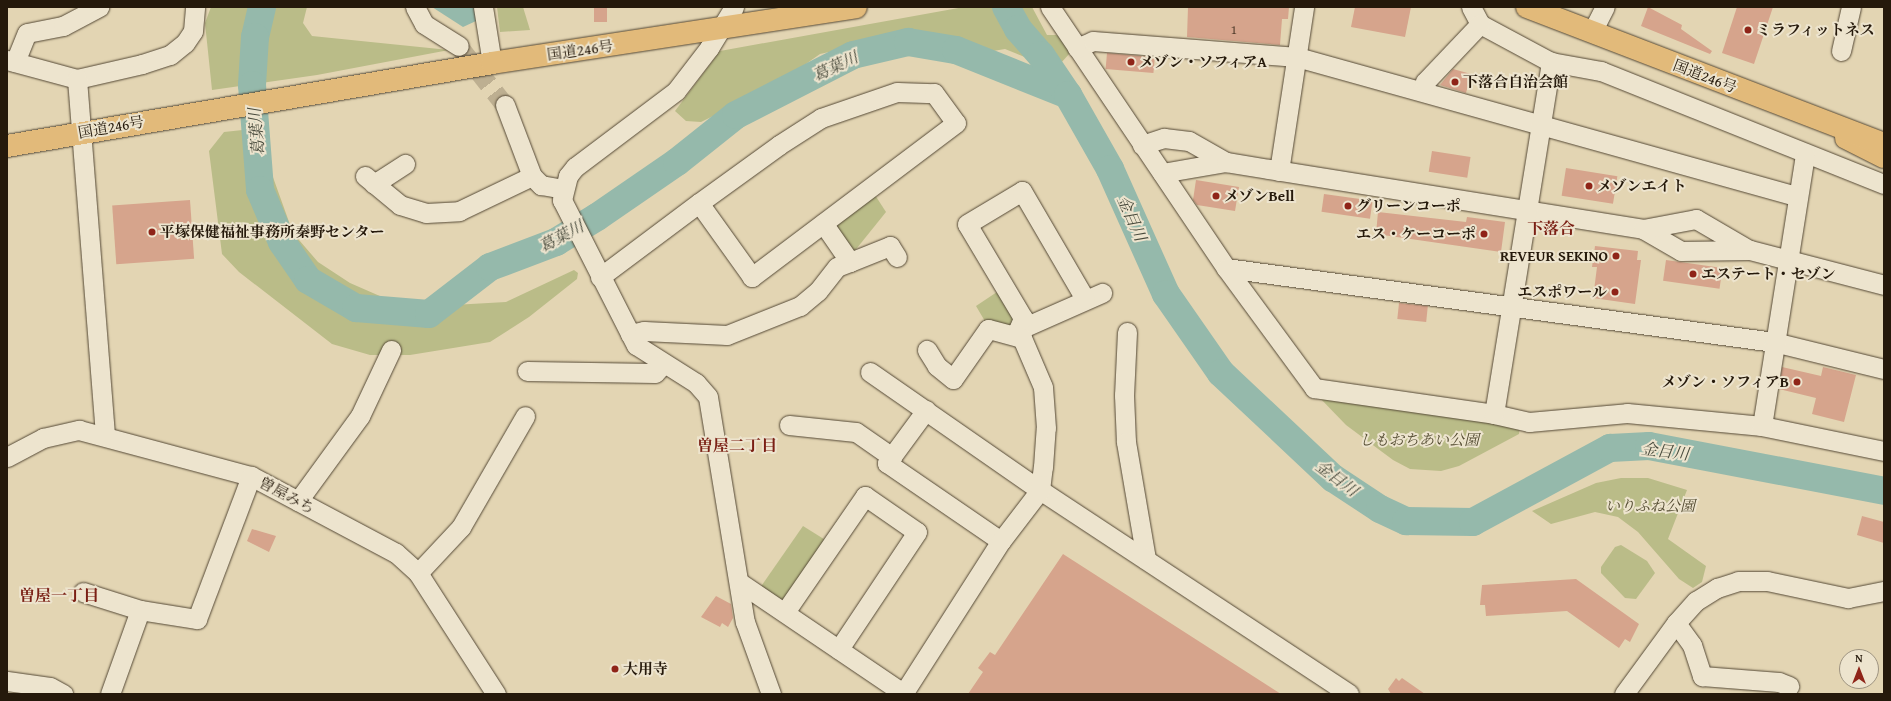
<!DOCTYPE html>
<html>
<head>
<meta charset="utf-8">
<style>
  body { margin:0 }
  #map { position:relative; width:1891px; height:701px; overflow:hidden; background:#e3d5b3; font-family:"Gentium Book Plus","Noto Serif JP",serif }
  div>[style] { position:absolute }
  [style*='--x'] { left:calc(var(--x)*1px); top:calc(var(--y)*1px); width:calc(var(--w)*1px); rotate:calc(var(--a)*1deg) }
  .green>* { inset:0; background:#babc88 }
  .water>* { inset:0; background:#95b9ab }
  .river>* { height:28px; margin:-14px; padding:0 14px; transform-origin:14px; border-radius:14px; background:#95b9ab }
  .building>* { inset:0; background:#d6a48c; transform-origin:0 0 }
  .minor-tunnel>* { height:19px; margin-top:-9.5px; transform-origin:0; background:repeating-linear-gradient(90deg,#bdaf91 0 19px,transparent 0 29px) }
  .roads { filter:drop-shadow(0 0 1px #544835) drop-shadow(0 0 1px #544835) }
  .minor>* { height:19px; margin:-9.5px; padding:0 9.5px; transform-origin:9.5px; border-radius:9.5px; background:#ede4ce }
  .major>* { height:22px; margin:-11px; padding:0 11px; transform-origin:11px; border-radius:11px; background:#e2ba7a }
  .highway>* { height:22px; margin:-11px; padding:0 11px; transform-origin:11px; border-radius:11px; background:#e2ba7a }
  .dots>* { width:11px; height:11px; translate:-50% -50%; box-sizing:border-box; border:2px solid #ede4ce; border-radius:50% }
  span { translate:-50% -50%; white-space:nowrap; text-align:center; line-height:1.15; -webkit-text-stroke:4px #ede4ce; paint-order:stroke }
  .number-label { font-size:13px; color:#513c2b }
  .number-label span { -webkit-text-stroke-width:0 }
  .poi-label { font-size:15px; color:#25190b; font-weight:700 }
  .left { translate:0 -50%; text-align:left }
  .right { translate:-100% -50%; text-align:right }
  .street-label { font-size:15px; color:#25190b }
  .park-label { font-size:15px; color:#524a30; font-style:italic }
  .water-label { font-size:16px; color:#47493b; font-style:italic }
  .neighbourhood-label { font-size:16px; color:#7a1f14; font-weight:700 }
  .frame { position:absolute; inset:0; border:8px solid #25190b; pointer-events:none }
  .north { position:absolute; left:1839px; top:649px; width:40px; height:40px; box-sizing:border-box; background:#ede4ce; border:1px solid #9d9380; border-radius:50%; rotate:0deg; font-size:11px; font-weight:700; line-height:16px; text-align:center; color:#25190b }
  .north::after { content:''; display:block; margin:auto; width:14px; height:18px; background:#8f2418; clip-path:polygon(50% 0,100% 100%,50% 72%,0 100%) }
</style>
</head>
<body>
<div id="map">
  <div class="green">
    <div style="clip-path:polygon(211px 7px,307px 7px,303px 23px,312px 36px,449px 50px,317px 75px,212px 90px,205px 23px)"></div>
    <div style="clip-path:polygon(497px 7px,523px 7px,530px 30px,500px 32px)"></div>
    <div style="clip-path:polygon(964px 7px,1032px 7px,1047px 35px,1056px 35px,1069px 42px,1070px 53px,1060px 64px,1047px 66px,1005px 49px,993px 51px,939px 35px,901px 36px,820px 54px,776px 85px,701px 122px,686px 121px,675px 111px,720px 51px)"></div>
    <div style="clip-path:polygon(252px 129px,260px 141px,293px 233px,318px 262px,350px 283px,389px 300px,453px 305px,506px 302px,574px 270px,578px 273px,577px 279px,529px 317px,490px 342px,410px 355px,370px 355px,332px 344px,239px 272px,222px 254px,209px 151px,224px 132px)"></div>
    <div style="clip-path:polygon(873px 192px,886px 212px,853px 253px,833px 229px,834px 221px)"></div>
    <div style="clip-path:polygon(1000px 290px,1016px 318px,1014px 325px,1006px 329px,990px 320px,986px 323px,976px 306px)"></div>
    <div style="clip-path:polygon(1317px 395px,1520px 424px,1519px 434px,1459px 466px,1441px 471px,1410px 469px,1393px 460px,1346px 425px)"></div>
    <div style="clip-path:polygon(1621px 478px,1648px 478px,1687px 490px,1668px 539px,1706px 566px,1702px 582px,1693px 588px,1679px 579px,1638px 532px,1618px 517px,1595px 512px,1551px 524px,1532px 511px,1596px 483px)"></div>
    <div style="clip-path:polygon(803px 526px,827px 541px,788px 601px,780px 602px,760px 588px)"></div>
    <div style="clip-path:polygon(1621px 545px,1647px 561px,1655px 573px,1636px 599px,1625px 598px,1601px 573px,1601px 567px,1615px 547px)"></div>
  </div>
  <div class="water">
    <div style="clip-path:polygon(432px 7px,474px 7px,476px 21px,463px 27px)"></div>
  </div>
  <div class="river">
    <div style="--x:262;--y:7;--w:31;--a:103"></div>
    <div style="--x:255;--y:37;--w:48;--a:93.6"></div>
    <div style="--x:252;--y:85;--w:105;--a:85.6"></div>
    <div style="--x:260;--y:190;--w:56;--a:67.1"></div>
    <div style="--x:282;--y:242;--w:46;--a:55.6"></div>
    <div style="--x:308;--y:280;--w:56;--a:30.3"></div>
    <div style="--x:356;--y:308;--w:73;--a:4.7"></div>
    <div style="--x:429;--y:314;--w:77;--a:-37.6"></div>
    <div style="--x:490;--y:267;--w:71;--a:-20.7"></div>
    <div style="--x:556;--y:242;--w:48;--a:-31.4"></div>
    <div style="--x:597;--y:217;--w:97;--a:-34.5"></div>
    <div style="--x:677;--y:162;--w:75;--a:-38.5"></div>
    <div style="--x:736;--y:115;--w:131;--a:-27.1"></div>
    <div style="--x:853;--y:55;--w:57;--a:-13.3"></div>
    <div style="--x:908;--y:42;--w:49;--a:9.5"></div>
    <div style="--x:956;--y:50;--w:121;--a:21.9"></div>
    <div style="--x:1006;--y:7;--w:25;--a:61"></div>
    <div style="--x:1018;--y:29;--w:35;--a:49"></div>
    <div style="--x:1041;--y:55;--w:48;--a:56"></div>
    <div style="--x:1068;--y:95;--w:85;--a:60.4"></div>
    <div style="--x:1110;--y:169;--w:137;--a:65.9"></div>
    <div style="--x:1166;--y:294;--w:96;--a:55.2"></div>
    <div style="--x:1221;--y:373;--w:154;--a:43.2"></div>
    <div style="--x:1333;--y:478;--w:56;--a:33.4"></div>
    <div style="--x:1380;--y:509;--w:29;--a:25"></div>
    <div style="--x:1406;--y:521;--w:67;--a:0.9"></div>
    <div style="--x:1473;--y:522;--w:156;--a:-28.4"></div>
    <div style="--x:1610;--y:448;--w:39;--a:-3"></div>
    <div style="--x:1649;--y:446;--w:239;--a:10.8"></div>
  </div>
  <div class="building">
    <div style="left:594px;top:7px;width:13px;height:15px"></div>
    <div style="clip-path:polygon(1188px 7px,1289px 7px,1288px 19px,1282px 19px,1280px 45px,1187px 37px)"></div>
    <div style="clip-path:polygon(1355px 7px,1411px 7px,1405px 37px,1351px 27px)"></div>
    <div style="clip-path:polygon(1648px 7px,1682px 25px,1681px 29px,1712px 51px,1710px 54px,1641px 26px)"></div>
    <div style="clip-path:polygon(1737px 7px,1773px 7px,1754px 64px,1722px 53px)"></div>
    <div style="left:1107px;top:53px;width:48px;height:16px;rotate:5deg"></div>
    <div style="clip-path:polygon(1453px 69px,1471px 74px,1466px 93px,1440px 85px)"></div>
    <div style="left:1432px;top:151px;width:39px;height:21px;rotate:9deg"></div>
    <div style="left:1566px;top:168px;width:52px;height:28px;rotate:9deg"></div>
    <div style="clip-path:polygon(1196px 180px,1239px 187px,1235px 211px,1197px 205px,1193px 200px)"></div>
    <div style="left:1324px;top:194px;width:49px;height:18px;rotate:8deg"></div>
    <div style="left:190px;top:200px;width:59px;height:78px;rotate:86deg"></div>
    <div style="clip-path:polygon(1378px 212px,1466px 222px,1467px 217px,1505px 222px,1501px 252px,1376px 234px)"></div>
    <div style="clip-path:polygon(1595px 246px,1638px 251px,1637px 260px,1641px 260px,1635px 304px,1593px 298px,1597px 267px,1592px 267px)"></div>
    <div style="left:1666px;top:260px;width:57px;height:21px;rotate:8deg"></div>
    <div style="left:1399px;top:303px;width:29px;height:16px;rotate:6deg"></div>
    <div style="clip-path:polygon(1782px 367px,1821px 376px,1823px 367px,1856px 375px,1844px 422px,1812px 414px,1816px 398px,1779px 389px)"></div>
    <div style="clip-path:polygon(1862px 516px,1884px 522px,1884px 543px,1857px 535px)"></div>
    <div style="clip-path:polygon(252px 529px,276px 536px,269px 552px,247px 541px)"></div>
    <div style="clip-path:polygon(1063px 554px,1281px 694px,968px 694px,983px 672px,978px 668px,990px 652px,995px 655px)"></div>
    <div style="clip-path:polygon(1576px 579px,1639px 624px,1630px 642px,1625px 639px,1619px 648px,1567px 611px,1486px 616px,1485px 605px,1480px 605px,1482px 585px)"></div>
    <div style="clip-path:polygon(716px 596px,731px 604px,733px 618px,728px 627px,722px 623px,720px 627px,701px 617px)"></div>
    <div style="clip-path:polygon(1396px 678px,1399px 681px,1402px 678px,1425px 694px,1391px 694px,1388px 689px)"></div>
  </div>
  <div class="minor-tunnel">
    <div style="--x:459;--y:46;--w:75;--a:52.1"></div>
  </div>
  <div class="roads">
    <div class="minor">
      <div style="--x:415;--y:7;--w:19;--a:62"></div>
      <div style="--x:424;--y:24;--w:41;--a:32.2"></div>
      <div style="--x:483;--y:7;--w:57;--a:80.9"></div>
      <div style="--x:734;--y:7;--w:48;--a:121.4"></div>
      <div style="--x:709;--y:48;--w:54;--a:127.5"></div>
      <div style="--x:676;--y:91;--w:126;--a:143"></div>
      <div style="--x:575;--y:167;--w:11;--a:128"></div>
      <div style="--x:568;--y:176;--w:25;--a:104"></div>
      <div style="--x:562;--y:200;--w:163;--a:63"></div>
      <div style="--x:636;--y:345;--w:71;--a:32.3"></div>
      <div style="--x:696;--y:383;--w:18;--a:49"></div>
      <div style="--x:708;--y:397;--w:228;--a:80.7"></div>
      <div style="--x:745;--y:622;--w:77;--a:70.1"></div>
      <div style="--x:1050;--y:7;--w:315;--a:56"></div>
      <div style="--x:1226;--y:268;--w:149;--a:53.7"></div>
      <div style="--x:1314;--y:388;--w:182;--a:8.2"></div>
      <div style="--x:1494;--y:414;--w:36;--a:13"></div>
      <div style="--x:1529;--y:422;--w:98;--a:-5.2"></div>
      <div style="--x:1627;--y:413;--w:136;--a:5.5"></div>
      <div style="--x:1762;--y:426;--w:125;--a:11.6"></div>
      <div style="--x:1471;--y:7;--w:19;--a:62"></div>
      <div style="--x:1480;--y:24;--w:81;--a:28.2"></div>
      <div style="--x:1551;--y:62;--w:51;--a:10.2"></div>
      <div style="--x:1601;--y:71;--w:305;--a:21.8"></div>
      <div style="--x:1592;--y:32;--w:28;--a:-63"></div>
      <div style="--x:1077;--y:48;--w:17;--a:-24"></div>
      <div style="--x:1093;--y:41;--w:205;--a:4.5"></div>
      <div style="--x:1297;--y:57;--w:518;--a:15.57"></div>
      <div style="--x:1841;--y:51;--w:45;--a:-77.2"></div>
      <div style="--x:7;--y:60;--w:73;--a:15.2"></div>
      <div style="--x:77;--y:79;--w:67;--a:-13"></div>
      <div style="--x:142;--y:64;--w:29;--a:-18"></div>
      <div style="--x:170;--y:55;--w:19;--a:-39"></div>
      <div style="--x:185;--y:43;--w:14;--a:-56"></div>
      <div style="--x:193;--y:31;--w:24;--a:-85"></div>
      <div style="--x:15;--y:62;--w:31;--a:-68"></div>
      <div style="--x:27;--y:33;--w:37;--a:-11"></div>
      <div style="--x:63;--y:26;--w:41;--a:-27.8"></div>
      <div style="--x:77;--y:79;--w:356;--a:85.5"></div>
      <div style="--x:1422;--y:90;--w:9;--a:-69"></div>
      <div style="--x:1425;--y:82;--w:80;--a:-46.5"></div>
      <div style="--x:505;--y:105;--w:76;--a:69.2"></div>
      <div style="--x:532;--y:176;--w:13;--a:45"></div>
      <div style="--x:541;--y:185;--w:23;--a:10"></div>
      <div style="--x:1142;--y:145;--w:23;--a:-18"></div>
      <div style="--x:1164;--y:138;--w:25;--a:7"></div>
      <div style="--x:1189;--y:141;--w:43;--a:29.6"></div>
      <div style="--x:1279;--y:171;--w:166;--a:-81.3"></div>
      <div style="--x:1162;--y:173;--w:65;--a:-9.8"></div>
      <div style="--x:1226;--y:162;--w:44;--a:9.2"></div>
      <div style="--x:1269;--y:169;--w:379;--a:9.1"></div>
      <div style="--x:1643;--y:229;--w:44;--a:30.1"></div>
      <div style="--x:1681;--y:251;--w:69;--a:-0.8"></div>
      <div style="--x:1750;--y:250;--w:138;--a:14.6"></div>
      <div style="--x:365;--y:176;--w:45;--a:39.6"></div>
      <div style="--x:400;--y:205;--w:27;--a:17"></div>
      <div style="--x:426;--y:213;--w:33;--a:-3"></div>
      <div style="--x:459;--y:211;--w:81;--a:-25.6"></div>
      <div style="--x:374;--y:184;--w:37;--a:-33"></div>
      <div style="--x:1643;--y:229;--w:54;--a:-10.7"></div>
      <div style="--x:1696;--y:219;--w:61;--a:30.3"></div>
      <div style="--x:850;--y:262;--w:43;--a:-21.8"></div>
      <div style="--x:890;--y:246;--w:13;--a:58"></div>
      <div style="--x:1226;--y:268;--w:553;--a:7.69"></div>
      <div style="--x:1774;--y:342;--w:113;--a:13.8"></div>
      <div style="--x:600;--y:277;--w:124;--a:-36.8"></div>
      <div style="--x:699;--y:203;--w:99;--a:-35.9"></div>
      <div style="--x:779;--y:145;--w:50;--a:-32.7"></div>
      <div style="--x:821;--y:118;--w:80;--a:-18.9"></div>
      <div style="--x:897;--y:92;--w:37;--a:2"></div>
      <div style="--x:934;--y:93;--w:37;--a:54"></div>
      <div style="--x:956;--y:123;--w:256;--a:143"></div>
      <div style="--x:752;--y:277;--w:91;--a:-125.6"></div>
      <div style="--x:1018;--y:330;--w:92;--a:-23.8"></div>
      <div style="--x:1127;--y:332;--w:63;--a:92.7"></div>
      <div style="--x:1124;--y:395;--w:47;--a:87.6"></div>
      <div style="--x:1126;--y:442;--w:119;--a:80.3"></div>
      <div style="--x:630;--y:334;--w:14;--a:-12"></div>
      <div style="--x:644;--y:331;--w:83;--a:2.8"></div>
      <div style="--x:727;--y:335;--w:79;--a:-21.7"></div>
      <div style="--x:800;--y:306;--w:23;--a:-40"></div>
      <div style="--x:818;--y:291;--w:31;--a:-52"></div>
      <div style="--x:837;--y:267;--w:14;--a:-21"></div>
      <div style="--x:850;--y:262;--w:47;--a:-124.7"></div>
      <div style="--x:1022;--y:338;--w:9;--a:-117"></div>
      <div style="--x:1018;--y:330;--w:13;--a:-67"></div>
      <div style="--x:1023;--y:318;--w:109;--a:-120.8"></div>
      <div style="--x:967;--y:224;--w:64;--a:-31"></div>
      <div style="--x:1022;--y:191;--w:125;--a:59.7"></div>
      <div style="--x:527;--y:371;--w:128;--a:0.9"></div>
      <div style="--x:655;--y:373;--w:12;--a:-48"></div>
      <div style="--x:870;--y:372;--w:207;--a:34.8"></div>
      <div style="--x:1040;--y:490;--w:370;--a:33.4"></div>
      <div style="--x:926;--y:410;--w:66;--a:126.3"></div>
      <div style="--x:887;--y:463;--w:138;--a:34.4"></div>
      <div style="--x:1494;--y:414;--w:357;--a:-80.8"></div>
      <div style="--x:789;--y:425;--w:67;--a:6"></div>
      <div style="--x:856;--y:432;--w:44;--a:34.8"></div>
      <div style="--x:1762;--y:426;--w:276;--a:-81"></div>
      <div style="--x:7;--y:457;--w:41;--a:-27.8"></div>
      <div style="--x:43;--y:438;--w:37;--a:-13"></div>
      <div style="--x:79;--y:430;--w:178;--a:15"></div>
      <div style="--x:251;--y:476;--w:164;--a:28"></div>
      <div style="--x:396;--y:553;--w:30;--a:42"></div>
      <div style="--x:418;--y:573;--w:144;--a:57.2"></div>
      <div style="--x:298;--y:501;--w:105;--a:-53.9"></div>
      <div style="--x:360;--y:416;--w:73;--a:-64.8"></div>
      <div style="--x:418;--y:573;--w:63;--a:-46.9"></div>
      <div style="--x:461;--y:527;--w:128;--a:-60"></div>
      <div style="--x:739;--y:582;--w:198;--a:34.1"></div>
      <div style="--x:83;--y:592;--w:60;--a:17.5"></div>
      <div style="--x:785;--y:612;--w:141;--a:-55.4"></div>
      <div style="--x:865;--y:496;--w:63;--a:34.7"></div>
      <div style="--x:917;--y:532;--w:141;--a:123.7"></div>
      <div style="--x:1676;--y:623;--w:27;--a:54"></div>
      <div style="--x:1692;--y:645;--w:33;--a:72"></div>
      <div style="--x:1702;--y:676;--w:77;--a:4.5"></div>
      <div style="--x:1779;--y:682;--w:11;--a:22"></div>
      <div style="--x:7;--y:681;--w:43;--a:7.9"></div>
      <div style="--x:50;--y:687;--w:15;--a:28"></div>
      <div style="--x:110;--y:694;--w:89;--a:-70.3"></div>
      <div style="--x:140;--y:610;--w:58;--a:9"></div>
      <div style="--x:197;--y:619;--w:153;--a:-69.3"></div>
      <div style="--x:903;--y:694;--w:182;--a:-57.4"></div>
      <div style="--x:1001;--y:541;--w:64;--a:-52.6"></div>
      <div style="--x:1040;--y:490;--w:23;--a:-83"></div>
      <div style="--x:1043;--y:467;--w:39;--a:-86"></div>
      <div style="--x:1046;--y:428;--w:41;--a:-94.2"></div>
      <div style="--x:1043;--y:387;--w:53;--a:-113.2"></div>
      <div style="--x:1022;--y:338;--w:35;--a:-165"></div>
      <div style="--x:988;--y:329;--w:61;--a:125"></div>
      <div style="--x:953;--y:379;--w:21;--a:-141"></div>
      <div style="--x:937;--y:366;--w:19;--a:-122"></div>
      <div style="--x:1624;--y:694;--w:88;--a:-53.8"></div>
      <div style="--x:1676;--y:623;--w:30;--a:-48"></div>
      <div style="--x:1696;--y:601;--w:25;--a:-32"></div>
      <div style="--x:1717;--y:588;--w:22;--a:-18"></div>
      <div style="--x:1738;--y:581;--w:29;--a:0"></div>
      <div style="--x:1767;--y:581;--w:83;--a:11.9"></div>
      <div style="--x:1848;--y:598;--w:37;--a:-11"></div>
    </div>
    <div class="major">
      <div style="--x:1846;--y:138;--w:42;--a:26.6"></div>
    </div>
    <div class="highway">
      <div style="--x:1527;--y:7;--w:382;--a:21"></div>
      <div style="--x:7;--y:146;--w:492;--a:-9.7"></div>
      <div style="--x:492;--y:63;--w:368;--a:-8.7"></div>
    </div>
  </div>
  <div class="dots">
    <div style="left:1748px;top:30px;background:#8f2418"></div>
    <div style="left:1131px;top:62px;background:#8f2418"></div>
    <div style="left:1455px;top:82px;background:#8f2418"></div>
    <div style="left:1589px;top:186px;background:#8f2418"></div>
    <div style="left:1216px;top:196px;background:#8f2418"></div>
    <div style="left:1348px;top:206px;background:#8f2418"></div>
    <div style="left:152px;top:232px;background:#8f2418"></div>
    <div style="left:1484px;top:234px;background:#8f2418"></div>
    <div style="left:1616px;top:256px;background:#8f2418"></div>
    <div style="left:1693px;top:274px;background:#8f2418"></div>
    <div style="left:1615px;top:292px;background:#8f2418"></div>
    <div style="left:1797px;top:382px;background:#8f2418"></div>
    <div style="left:615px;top:669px;background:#8f2418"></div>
  </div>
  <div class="number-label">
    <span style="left:1234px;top:30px">1</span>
  </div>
  <div class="poi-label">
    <span class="left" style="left:1756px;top:30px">ミラフィットネス</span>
    <span class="left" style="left:1139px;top:62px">メゾン・ソフィアA</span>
    <span class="left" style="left:1463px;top:82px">下落合自治会館</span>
    <span class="left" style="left:1597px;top:186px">メゾンエイト</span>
    <span class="left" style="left:1224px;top:196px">メゾンBell</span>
    <span class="left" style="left:1356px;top:206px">グリーンコーポ</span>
    <span class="left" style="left:160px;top:232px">平塚保健福祉事務所秦野センター</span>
    <span class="right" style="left:1476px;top:234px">エス・ケーコーポ</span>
    <span class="right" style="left:1608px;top:256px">REVEUR SEKINO</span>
    <span class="left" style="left:1701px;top:274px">エステート・セゾン</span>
    <span class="right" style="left:1607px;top:292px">エスポワール</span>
    <span class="right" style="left:1789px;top:382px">メゾン・ソフィアB</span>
    <span class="left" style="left:623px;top:669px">大用寺</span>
  </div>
  <div class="street-label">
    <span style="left:580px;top:50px;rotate:-8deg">国道246号</span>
    <span style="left:1705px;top:76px;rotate:21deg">国道246号</span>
    <span style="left:111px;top:127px;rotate:-10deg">国道246号</span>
    <span style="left:287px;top:495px;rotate:28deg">曽屋みち</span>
  </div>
  <div class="park-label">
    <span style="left:1419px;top:440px">しもおちあい公園</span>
    <span style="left:1650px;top:506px">いりふね公園</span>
  </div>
  <div class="water-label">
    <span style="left:835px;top:66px;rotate:-25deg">葛葉川</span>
    <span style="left:256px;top:132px;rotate:-95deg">葛葉川</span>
    <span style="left:1132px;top:218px;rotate:66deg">金目川</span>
    <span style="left:561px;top:236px;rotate:-28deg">葛葉川</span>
    <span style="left:1665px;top:451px;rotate:7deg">金目川</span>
    <span style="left:1337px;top:478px;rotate:37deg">金目川</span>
  </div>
  <div class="neighbourhood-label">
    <span style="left:1551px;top:228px">下落合</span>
    <span style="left:737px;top:445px">曽屋二丁目</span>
    <span style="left:59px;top:595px">曽屋一丁目</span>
  </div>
  <div class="frame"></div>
  <div class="north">N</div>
</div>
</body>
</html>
